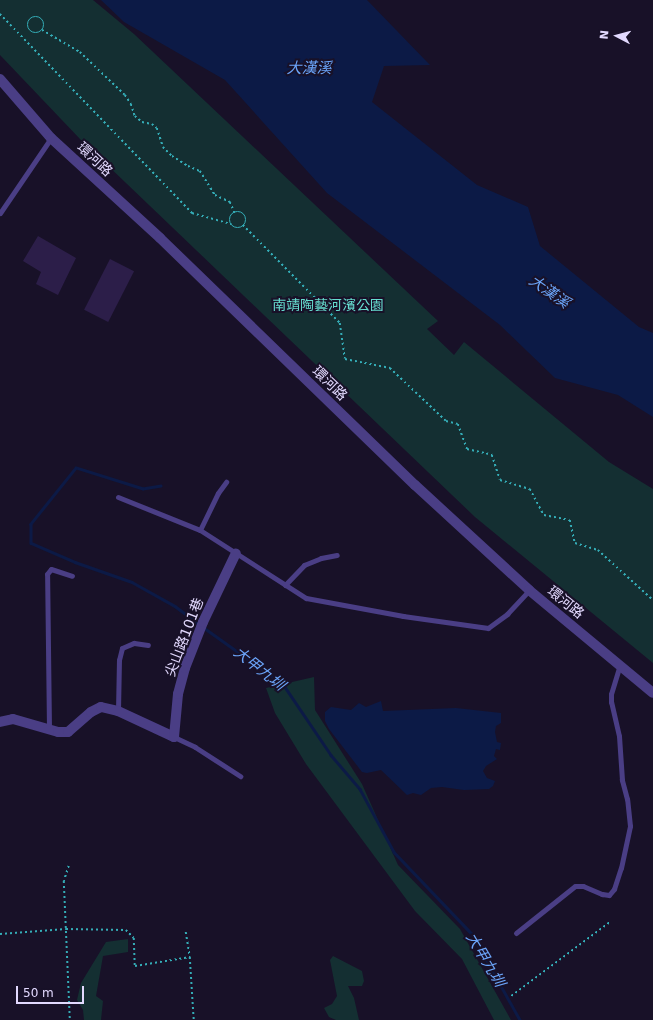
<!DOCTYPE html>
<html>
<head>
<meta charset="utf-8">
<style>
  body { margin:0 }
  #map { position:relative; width:653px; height:1020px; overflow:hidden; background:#181128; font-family:"DejaVu Sans","Noto Sans TC",sans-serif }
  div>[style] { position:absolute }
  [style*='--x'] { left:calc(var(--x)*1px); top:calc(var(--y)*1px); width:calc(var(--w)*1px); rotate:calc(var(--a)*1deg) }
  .green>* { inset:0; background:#142f32 }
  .water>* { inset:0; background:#0c1a46 }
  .stream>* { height:2.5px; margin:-1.25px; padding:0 1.25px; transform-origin:1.25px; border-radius:1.25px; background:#0c1a46 }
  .building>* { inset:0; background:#2c1e49; transform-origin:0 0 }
  .path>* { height:1.5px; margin-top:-0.75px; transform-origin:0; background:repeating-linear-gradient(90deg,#34adb7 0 2px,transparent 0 5px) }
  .path>.ring { margin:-0.75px; padding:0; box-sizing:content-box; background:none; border:1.5px solid #34adb7; border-radius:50% }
  .service>* { height:5px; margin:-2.5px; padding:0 2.5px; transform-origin:2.5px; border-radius:2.5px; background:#4a3e85 }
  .minor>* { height:10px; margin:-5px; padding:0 5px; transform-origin:5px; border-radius:5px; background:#4a3e85 }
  span { translate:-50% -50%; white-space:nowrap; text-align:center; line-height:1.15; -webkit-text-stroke:4px #181128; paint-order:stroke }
  .street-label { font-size:14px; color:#e2d9fe }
  .park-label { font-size:14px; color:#66ddcf }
  .water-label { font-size:15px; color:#6ba5fa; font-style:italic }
  .north { position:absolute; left:597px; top:16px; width:40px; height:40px; -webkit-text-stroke:3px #181128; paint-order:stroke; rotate:276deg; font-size:11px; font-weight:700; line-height:16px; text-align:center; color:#e2d9fe }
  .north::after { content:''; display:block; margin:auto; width:14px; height:18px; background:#e2d9fe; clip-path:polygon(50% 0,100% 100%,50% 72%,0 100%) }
  .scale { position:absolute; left:16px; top:986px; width:68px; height:18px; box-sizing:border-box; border:2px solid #e2d9fe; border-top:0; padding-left:5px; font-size:12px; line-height:14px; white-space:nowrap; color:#e2d9fe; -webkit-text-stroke:3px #181128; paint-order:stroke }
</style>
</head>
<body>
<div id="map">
  <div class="green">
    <div style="clip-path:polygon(0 0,93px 0,134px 34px,438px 321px,427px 329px,454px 355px,464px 342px,609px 462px,653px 489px,653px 663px,475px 517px,80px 139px,0 55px)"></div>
    <div style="clip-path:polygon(314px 677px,315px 710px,362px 784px,398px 865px,460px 929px,511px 1020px,494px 1020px,462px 959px,415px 911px,306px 764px,275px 713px,266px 688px)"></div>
    <div style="clip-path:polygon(128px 939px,128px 952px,103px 956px,96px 996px,103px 1001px,101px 1020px,84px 1020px,83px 1010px,77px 1000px,81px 983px,106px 942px)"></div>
    <div style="clip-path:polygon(333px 956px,362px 971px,364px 981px,362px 986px,348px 986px,354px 998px,359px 1020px,336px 1020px,329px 1017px,324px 1008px,332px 1004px,337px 996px,330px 960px)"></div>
  </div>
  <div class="water">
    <div style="clip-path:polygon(101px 0,367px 0,430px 65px,384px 66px,372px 102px,477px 185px,528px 207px,540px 246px,639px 327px,653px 333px,653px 417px,618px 395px,555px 378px,500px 325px,327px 193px,225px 80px,124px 22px)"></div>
    <div style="clip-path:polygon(381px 701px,383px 711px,456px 708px,501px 713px,501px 723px,496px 726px,495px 732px,497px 742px,501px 743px,500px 750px,496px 749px,494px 756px,497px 759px,486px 766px,483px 771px,487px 778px,495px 781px,493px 786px,489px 789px,464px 790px,442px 787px,431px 788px,421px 795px,413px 793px,407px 795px,381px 770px,367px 773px,362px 772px,329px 729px,325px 721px,325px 712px,331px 707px,351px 710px,359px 703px,366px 707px)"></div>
  </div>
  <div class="stream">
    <div style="--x:161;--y:486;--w:18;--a:171"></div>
    <div style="--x:143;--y:489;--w:70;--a:-162.6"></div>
    <div style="--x:76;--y:468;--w:72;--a:128.8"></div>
    <div style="--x:31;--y:524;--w:19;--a:90"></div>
    <div style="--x:31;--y:543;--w:48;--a:23.4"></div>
    <div style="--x:75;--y:562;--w:60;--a:19.3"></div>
    <div style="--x:132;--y:582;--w:49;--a:29.2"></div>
    <div style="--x:175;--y:606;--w:30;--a:37"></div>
    <div style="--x:203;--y:627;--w:98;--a:35.5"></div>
    <div style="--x:283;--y:684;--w:86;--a:55.9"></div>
    <div style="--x:331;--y:755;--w:45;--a:49.5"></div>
    <div style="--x:360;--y:789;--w:72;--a:61.6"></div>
    <div style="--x:394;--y:852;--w:113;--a:46.4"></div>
    <div style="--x:472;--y:934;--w:98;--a:60.8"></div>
  </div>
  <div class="building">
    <div style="clip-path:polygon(38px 236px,76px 258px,58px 295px,36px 284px,41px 272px,23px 261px)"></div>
    <div style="left:110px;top:259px;width:27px;height:57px;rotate:27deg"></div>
  </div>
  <div class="path">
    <div style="--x:0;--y:14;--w:277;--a:46"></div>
    <div style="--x:192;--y:213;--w:41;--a:15.8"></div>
    <div class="ring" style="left:28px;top:17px;width:14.5px;height:14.5px"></div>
    <div style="--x:42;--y:30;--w:44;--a:30.1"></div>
    <div style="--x:80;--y:52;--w:62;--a:43.7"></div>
    <div style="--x:125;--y:95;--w:11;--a:56"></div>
    <div style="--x:131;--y:104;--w:13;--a:72"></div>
    <div style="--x:135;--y:116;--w:9;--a:41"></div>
    <div style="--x:142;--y:122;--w:10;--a:11"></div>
    <div style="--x:152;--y:124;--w:6;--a:39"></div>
    <div style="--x:157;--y:128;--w:20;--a:72"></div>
    <div style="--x:163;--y:147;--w:13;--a:45"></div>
    <div style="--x:172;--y:156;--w:19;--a:32"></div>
    <div style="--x:188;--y:166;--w:13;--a:23"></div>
    <div style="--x:200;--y:171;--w:28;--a:58"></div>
    <div style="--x:215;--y:195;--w:17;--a:25"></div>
    <div style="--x:230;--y:202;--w:12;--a:66"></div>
    <div class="ring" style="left:230px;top:212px;width:14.5px;height:14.5px"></div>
    <div style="--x:243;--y:225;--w:138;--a:45.3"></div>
    <div style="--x:340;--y:323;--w:36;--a:82"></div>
    <div style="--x:345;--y:359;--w:46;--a:11.3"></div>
    <div style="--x:390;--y:368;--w:77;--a:43.4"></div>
    <div style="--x:446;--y:421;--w:12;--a:14"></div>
    <div style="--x:458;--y:424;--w:27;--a:70"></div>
    <div style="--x:467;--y:449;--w:26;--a:13"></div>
    <div style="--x:492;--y:455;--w:26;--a:72"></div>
    <div style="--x:500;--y:480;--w:31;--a:17"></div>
    <div style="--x:530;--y:489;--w:30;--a:62"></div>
    <div style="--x:544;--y:515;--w:26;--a:11"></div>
    <div style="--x:570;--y:520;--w:24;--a:78"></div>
    <div style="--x:575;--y:543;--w:24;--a:17"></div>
    <div style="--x:598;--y:550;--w:74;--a:42.3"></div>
    <div style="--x:69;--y:866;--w:16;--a:108"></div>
    <div style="--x:64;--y:881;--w:139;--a:87.5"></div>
    <div style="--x:186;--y:932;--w:25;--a:81"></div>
    <div style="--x:190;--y:957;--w:63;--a:86.4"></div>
    <div style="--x:0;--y:934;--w:66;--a:-4.3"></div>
    <div style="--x:66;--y:929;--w:60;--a:1"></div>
    <div style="--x:126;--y:930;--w:11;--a:45"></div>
    <div style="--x:134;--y:938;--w:28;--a:88"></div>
    <div style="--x:135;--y:966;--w:56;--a:-9.3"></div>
    <div style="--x:511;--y:996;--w:124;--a:-36.8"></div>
  </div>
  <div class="service">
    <div style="--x:0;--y:213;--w:91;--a:-55.8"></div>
    <div style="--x:118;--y:497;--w:88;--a:21.9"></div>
    <div style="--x:200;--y:530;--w:126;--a:32.7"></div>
    <div style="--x:306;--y:598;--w:99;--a:10.5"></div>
    <div style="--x:403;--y:616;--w:86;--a:8"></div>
    <div style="--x:488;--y:628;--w:24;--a:-36"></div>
    <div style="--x:507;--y:614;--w:33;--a:-47"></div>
    <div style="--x:200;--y:530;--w:41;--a:-64.1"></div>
    <div style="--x:218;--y:493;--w:14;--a:-54"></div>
    <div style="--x:285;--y:585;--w:28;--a:-46"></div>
    <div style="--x:304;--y:565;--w:18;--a:-22"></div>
    <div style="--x:321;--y:558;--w:16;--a:-11"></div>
    <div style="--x:118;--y:711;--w:51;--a:-88.9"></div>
    <div style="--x:119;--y:660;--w:12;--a:-76"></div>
    <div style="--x:122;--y:648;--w:13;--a:-23"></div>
    <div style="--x:134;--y:643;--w:14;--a:8"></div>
    <div style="--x:49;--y:729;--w:155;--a:-90.7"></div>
    <div style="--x:47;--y:574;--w:6;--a:-51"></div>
    <div style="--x:51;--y:569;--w:22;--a:18"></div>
    <div style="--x:174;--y:737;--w:23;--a:25"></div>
    <div style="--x:195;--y:747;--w:54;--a:32.8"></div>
    <div style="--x:516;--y:933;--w:75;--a:-38.5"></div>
    <div style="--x:575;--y:886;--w:8;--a:0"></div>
    <div style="--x:583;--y:886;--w:21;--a:23"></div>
    <div style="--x:602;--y:894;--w:7;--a:8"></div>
    <div style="--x:609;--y:895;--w:8;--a:-50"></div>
    <div style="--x:614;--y:889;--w:22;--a:-72"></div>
    <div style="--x:621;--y:868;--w:43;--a:-77.9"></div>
    <div style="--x:630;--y:826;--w:27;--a:-96"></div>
    <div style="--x:627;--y:799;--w:20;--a:-105"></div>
    <div style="--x:622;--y:780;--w:44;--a:-93.9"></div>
    <div style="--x:619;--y:736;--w:35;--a:-103"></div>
    <div style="--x:611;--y:702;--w:8;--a:-90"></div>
    <div style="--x:611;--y:694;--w:30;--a:-73"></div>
  </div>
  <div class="minor">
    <div style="--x:0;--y:79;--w:78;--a:49.2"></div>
    <div style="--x:51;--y:138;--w:148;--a:42.5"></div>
    <div style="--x:160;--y:238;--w:355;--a:44.1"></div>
    <div style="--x:415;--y:485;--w:155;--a:42.6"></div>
    <div style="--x:529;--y:590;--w:161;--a:39.7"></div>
    <div style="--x:0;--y:722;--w:13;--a:-13"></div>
    <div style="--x:13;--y:719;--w:47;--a:16.1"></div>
    <div style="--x:58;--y:732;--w:10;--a:0"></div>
    <div style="--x:68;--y:732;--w:30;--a:-41"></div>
    <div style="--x:91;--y:712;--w:11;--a:-27"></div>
    <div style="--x:101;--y:707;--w:17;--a:13"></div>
    <div style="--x:118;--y:711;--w:62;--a:24.9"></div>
    <div style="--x:174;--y:737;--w:43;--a:-84.7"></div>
    <div style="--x:178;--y:694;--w:27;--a:-75"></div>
    <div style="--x:185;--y:668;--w:49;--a:-68.6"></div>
    <div style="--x:203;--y:622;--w:76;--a:-64.4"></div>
  </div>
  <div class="street-label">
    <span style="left:95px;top:159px;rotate:43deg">環河路</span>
    <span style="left:330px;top:383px;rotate:44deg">環河路</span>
    <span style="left:566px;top:602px;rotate:39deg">環河路</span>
    <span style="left:184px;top:637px;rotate:-69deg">尖山路101巷</span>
  </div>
  <div class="park-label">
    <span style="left:328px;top:305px">南靖陶藝河濱公園</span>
  </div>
  <div class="water-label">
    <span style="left:309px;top:69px">大漢溪</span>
    <span style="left:549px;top:292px;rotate:35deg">大漢溪</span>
    <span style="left:259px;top:669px;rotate:38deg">大甲九圳</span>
    <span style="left:485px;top:960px;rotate:59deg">大甲九圳</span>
  </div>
  <div class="north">N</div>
  <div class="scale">50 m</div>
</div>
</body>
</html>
